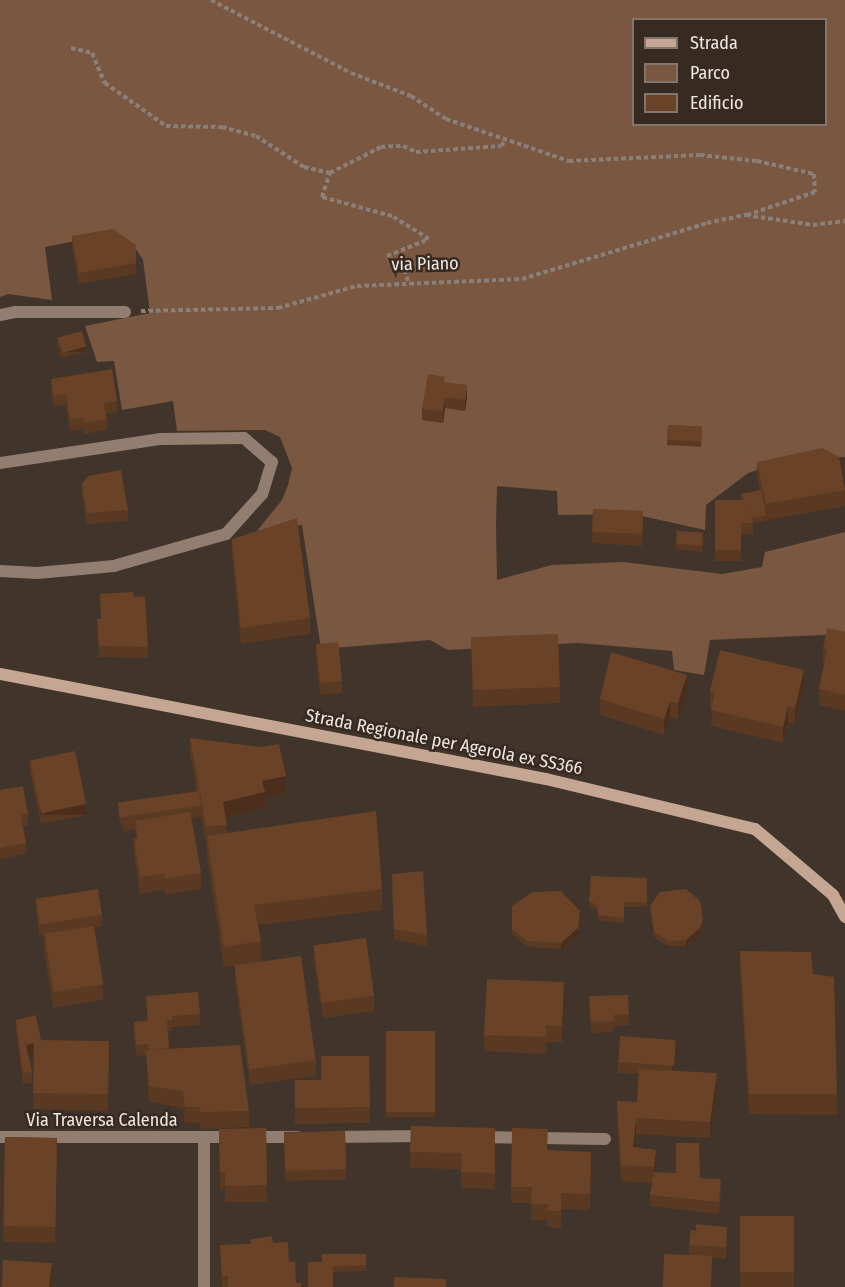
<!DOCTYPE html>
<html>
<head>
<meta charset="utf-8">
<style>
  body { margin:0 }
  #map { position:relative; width:845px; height:1287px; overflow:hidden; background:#41342b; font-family:"Fira Sans Condensed",sans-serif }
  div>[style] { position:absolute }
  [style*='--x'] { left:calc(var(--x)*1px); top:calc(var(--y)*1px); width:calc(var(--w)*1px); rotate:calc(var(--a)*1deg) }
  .green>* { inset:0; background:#7a5740 }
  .path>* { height:4px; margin-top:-2px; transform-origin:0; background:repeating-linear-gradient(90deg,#8b7f78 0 4.5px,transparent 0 7.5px) }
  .lane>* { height:12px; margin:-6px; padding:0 6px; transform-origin:6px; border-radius:6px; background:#927e71 }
  .street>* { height:12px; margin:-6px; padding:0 6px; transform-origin:6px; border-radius:6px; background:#927e71 }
  .secondary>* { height:12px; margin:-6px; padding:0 6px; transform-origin:6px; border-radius:6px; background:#c5a692 }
  .wall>* { inset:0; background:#5a3922; transform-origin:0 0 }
  .shaded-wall>* { inset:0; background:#4a2e1b; transform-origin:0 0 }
  .building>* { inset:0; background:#694227; transform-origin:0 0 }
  span { translate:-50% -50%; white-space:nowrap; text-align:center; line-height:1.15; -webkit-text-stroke:5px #372a21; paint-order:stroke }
  .street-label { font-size:18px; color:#efe6e1 }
  .legend { position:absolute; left:632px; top:18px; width:195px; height:108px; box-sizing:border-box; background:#372a21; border:2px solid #81756e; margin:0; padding:8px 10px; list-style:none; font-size:18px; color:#efe6e1 }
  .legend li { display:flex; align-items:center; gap:12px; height:30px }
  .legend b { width:30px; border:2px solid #81756e }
</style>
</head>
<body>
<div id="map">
  <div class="green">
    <div style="clip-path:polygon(evenodd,0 0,845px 0,845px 457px,794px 458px,748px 473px,706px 505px,705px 530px,633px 514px,558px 515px,557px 491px,497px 486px,496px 524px,497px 580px,552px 565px,623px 562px,722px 574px,762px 567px,765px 552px,845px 532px,845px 634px,710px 640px,704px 675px,674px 670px,672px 651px,578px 643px,448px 650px,430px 640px,321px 649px,302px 525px,257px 531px,282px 500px,288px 485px,292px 468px,280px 437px,265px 430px,177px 431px,173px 401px,122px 410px,114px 361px,97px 362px,85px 326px,150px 313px,143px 260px,135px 248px,107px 235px,45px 247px,52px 300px,8px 294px,0 297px,0 0,634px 20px,826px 20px,826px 124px,634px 124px,634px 20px)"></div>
  </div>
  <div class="path">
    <div style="--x:211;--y:0;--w:158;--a:27.5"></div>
    <div style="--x:351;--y:73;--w:64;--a:21"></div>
    <div style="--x:411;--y:96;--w:42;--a:33.3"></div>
    <div style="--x:446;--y:119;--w:130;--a:18.9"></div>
    <div style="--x:569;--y:161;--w:131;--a:-2.6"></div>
    <div style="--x:700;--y:155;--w:57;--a:6"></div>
    <div style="--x:757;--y:161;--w:58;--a:12.8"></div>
    <div style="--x:814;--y:174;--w:18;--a:87"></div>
    <div style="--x:815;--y:192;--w:72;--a:161.3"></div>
    <div style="--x:71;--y:48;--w:22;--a:13"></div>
    <div style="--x:92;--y:53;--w:33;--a:67"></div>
    <div style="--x:105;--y:83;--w:75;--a:35.2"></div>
    <div style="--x:166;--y:126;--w:56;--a:1"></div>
    <div style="--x:222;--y:127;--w:35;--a:15"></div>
    <div style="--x:256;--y:136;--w:57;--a:32.9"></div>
    <div style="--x:304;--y:167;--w:27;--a:13"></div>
    <div style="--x:408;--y:281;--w:10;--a:-107"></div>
    <div style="--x:405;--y:271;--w:23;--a:-140"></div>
    <div style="--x:387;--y:256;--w:45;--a:-22"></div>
    <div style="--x:429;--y:239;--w:44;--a:-148.1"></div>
    <div style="--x:392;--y:216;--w:73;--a:-164.8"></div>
    <div style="--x:322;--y:197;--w:25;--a:-72"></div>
    <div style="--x:330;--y:173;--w:57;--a:-27"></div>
    <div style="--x:381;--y:147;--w:22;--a:-3"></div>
    <div style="--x:403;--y:146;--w:14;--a:25"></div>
    <div style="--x:416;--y:152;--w:85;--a:-4"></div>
    <div style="--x:501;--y:146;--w:8;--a:-50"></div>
    <div style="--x:141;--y:311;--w:137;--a:-1.3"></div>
    <div style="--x:278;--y:308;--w:82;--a:-15.6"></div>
    <div style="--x:357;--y:286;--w:165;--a:-2.4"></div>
    <div style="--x:522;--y:279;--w:193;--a:-16.8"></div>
    <div style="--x:707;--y:223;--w:40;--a:-12"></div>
    <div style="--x:746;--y:215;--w:68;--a:8.5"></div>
    <div style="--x:813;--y:225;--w:32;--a:-7"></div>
  </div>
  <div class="lane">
    <div style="--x:0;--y:315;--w:15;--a:-11"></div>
    <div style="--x:15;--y:312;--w:110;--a:0"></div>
    <div style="--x:0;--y:463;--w:163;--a:-8.5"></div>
    <div style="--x:161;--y:439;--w:83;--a:-0.7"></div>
    <div style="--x:244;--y:438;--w:37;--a:41"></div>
    <div style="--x:272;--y:462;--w:34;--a:107"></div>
    <div style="--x:262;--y:494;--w:54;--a:132"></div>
    <div style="--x:226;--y:534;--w:116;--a:164.1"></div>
    <div style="--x:114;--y:566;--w:77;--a:174.8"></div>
    <div style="--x:37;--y:573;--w:37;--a:-177"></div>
  </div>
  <div class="street">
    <div style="--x:0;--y:1137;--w:298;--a:0"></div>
    <div style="--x:330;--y:1137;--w:97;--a:-0.6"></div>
    <div style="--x:480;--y:1137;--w:125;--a:0.9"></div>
    <div style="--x:204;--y:1138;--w:149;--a:90"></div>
  </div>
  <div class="secondary">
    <div style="--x:0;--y:674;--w:556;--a:10.89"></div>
    <div style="--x:546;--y:779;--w:215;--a:13.5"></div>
    <div style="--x:755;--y:829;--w:102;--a:40.2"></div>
    <div style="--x:833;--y:895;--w:25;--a:61"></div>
  </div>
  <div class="wall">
    <div style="clip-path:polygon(72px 236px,136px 245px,136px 274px,79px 284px,72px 247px)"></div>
    <div style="clip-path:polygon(57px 336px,86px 352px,61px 358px,57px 342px)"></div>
    <div style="clip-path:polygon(51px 379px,117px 401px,117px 412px,106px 414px,107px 430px,84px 434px,83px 429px,70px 431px,66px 405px,54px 407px,51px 390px)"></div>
    <div style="clip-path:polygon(445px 382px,467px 397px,465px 411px,445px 408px,443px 423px,422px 420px,422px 409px)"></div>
    <div style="left:668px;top:425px;width:34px;height:20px;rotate:3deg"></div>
    <div style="clip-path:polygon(757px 462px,845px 488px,845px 506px,753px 523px,753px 534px,741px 534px,741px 561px,715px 561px,715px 500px,742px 500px,741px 494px,760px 490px,757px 478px)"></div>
    <div style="clip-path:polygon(82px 484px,128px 510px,128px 521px,87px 524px,82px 495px)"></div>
    <div style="clip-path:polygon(593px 509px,643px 522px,642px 546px,592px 543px)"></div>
    <div style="clip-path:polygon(232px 539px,310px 618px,310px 634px,241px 644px,232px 555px)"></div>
    <div style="clip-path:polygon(703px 539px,702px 552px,676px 549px,676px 544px)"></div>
    <div style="clip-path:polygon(100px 594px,134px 597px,148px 647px,148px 658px,99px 657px,97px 619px,101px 619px)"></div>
    <div style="clip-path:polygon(845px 632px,845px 711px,819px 705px,819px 689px,824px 665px,823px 665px,823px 649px)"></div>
    <div style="clip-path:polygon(471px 638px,560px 687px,560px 703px,473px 707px)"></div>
    <div style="clip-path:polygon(316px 645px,342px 681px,342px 693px,320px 695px,316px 656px)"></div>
    <div style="clip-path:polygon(804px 686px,795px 724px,788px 722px,783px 743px,711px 726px,712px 708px,710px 707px,710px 691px)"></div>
    <div style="clip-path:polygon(687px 691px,678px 719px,670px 717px,664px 735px,600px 715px,600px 699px)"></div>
    <div style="clip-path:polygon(190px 738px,286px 792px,265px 797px,265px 808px,225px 818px,227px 833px,382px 889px,382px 910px,258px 925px,261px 941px,261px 961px,316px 1060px,316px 1076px,250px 1085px,235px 981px,235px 966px,224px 967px,207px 857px,207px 842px,206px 843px,201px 816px,192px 819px,201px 873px,201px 889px,165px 895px,164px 890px,140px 894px,134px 855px,134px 839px,136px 839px,135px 829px,124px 832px,119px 818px,119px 807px,197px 792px,190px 754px)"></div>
    <div style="clip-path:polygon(30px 761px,86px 815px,41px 824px,30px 772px)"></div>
    <div style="clip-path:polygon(0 790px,28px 814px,28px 825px,23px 826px,26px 843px,26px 854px,0 859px)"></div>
    <div style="clip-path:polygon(647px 878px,647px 907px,624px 907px,624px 923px,599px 921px,597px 910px,589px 907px,589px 901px)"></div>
    <div style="clip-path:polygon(392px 885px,427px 935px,427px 946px,394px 940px)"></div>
    <div style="clip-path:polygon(36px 898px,102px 915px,102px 926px,94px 927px,103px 984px,103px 1000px,53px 1008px,44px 949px,44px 935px,39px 935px,36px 909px)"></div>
    <div style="clip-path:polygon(512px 906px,580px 917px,578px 934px,561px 949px,527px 947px,512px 934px)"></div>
    <div style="clip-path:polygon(650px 906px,703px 925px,700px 934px,686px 946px,668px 946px,654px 937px)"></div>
    <div style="clip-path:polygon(314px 946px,374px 995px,374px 1011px,323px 1018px,314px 962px)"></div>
    <div style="clip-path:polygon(740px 951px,813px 974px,837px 1094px,837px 1115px,749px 1114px,740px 972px)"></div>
    <div style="clip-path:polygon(146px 996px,200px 1014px,200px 1025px,172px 1027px,172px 1031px,168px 1031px,169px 1048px,249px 1111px,249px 1127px,201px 1129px,199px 1123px,185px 1123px,183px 1108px,149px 1102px,146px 1055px,136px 1056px,134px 1033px,134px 1022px,147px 1021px)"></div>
    <div style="clip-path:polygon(589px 996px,629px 1014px,629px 1025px,614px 1026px,614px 1032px,591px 1033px)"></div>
    <div style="clip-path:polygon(564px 998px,562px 1042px,546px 1042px,546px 1054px,484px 1051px,484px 1035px)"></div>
    <div style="clip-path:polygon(16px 1020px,41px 1040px,109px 1041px,108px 1111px,33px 1109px,34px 1055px,29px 1056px,32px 1072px,32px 1083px,23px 1084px,16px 1031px)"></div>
    <div style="left:435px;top:1031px;width:86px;height:49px;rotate:90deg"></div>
    <div style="clip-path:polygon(676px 1051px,673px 1071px,717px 1089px,710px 1138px,636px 1134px,635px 1148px,656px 1166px,655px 1172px,700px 1178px,721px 1190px,719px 1214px,650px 1206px,650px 1195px,652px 1183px,621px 1181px,617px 1117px,617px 1101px,637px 1102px,639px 1074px,618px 1073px,618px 1062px)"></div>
    <div style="clip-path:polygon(369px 1056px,370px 1123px,295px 1124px,295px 1080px,321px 1080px)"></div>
    <div style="clip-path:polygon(411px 1126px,495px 1128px,495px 1189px,461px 1188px,461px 1169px,410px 1168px)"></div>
    <div style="clip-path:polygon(266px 1128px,267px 1202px,225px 1202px,225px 1188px,220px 1189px,219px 1129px)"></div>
    <div style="left:345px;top:1131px;width:49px;height:61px;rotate:89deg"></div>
    <div style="left:5px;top:1137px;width:52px;height:105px;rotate:1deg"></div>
    <div style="clip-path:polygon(548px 1150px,591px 1168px,590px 1210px,561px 1209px,561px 1228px,547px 1227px,547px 1220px,531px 1220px,531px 1203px,511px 1203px,511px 1187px)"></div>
    <div style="left:740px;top:1216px;width:54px;height:71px"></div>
    <div style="clip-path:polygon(727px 1238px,726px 1259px,712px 1257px,712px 1272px,689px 1255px,689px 1245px)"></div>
    <div style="clip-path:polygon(273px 1242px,289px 1262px,296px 1283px,301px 1287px,222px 1287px,220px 1245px)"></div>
    <div style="clip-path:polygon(366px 1254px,366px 1271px,333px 1272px,322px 1262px)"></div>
  </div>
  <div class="shaded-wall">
    <div style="left:86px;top:346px;width:6px;height:26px;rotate:90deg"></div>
    <div style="clip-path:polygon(467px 385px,467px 397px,465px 411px,465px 400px)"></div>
    <div style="clip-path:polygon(445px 397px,445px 408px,443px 423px,443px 411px)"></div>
    <div style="clip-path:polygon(804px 670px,804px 686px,795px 724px,795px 708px)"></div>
    <div style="clip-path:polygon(687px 675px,687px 691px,678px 719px,678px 703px)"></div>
    <div style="clip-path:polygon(670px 701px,670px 717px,664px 735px,664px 719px)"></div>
    <div style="clip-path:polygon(788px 706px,788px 722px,783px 743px,783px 727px)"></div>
    <div style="clip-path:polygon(286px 776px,286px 792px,265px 797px,265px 808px,223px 818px,223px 802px,262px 781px)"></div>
    <div style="left:86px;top:804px;width:11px;height:46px;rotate:90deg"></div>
    <div style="clip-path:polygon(580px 911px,578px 934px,561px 949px,561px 943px)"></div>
    <div style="clip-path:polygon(703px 919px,703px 925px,700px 934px,686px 946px,686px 940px)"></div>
    <div style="clip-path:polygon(564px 982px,564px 998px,562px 1042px,562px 1026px)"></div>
    <div style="clip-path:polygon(676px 1040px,676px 1051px,672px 1076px,672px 1065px)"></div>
    <div style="clip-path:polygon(42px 1042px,42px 1053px,26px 1056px,26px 1045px)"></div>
    <div style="clip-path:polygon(717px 1073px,717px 1089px,710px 1138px,710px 1122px)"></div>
    <div style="clip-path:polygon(636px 1118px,636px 1134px,633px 1164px,633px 1147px)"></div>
    <div style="clip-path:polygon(656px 1150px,656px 1166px,654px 1183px,654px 1167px)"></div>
    <div style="clip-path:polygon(52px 1263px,52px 1279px,51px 1287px,49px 1287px)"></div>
  </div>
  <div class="building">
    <div style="clip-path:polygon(113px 229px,136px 245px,136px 263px,79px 273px,72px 236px)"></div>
    <div style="left:82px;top:331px;width:16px;height:25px;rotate:75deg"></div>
    <div style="clip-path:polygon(112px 369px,117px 401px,104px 403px,107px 419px,84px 423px,83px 418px,70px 420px,66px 394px,54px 396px,51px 379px)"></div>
    <div style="clip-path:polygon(428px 374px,445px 377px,444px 382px,467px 385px,465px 400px,445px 397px,443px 411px,422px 409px)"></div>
    <div style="left:668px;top:425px;width:34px;height:15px;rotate:3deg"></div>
    <div style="clip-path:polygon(822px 448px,839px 457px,845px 490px,766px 504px,757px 462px)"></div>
    <div style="clip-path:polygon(121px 470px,128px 510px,87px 513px,82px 484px,88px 476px)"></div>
    <div style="clip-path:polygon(761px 490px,766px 515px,751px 518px,745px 500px,744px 500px,741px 494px)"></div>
    <div style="clip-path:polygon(715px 500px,745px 500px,753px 523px,741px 523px,741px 550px,715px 550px)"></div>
    <div style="left:593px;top:509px;width:50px;height:23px;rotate:2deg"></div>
    <div style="clip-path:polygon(297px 518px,310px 618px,241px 628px,232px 539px)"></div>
    <div style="left:677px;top:531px;width:26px;height:13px;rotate:4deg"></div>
    <div style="clip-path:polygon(133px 592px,134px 597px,145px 596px,148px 647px,99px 646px,97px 619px,101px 619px,100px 594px)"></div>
    <div style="clip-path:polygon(827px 628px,845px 632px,845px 695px,819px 689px,827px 649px,823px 649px)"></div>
    <div style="left:558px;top:634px;width:53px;height:87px;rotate:88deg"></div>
    <div style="left:338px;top:642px;width:39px;height:22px;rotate:84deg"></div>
    <div style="clip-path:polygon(720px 650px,804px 670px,795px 708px,788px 706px,783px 727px,711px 710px,715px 692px,710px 691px)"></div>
    <div style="clip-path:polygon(611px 652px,687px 675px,678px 703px,670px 701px,664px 719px,600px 699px)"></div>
    <div style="clip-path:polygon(190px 738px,260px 747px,279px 744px,286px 776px,262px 781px,265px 792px,223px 802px,227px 825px,206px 826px)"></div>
    <div style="left:75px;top:751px;width:54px;height:46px;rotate:78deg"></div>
    <div style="clip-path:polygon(23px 786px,28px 814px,21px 815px,26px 843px,0 848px,0 790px)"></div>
    <div style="left:199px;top:791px;width:15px;height:82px;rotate:82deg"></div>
    <div style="clip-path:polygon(376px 811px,382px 889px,254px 905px,261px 941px,224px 947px,207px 836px)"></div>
    <div style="clip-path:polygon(190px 812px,201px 873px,165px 879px,164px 874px,140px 877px,134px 839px,138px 838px,135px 821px)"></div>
    <div style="clip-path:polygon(423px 871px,427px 935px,394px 929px,392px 874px)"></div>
    <div style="clip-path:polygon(591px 876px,647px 878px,647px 902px,624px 902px,624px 918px,599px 915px,597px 905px,589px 901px)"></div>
    <div style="left:98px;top:889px;width:26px;height:63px;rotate:81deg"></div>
    <div style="clip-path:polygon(686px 889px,700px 901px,703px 919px,700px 928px,686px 940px,668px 941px,654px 931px,650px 906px,660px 892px)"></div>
    <div style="clip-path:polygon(561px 891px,580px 911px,578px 928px,561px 943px,527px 941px,512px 929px,512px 906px,532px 892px)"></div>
    <div style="left:94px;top:926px;width:59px;height:50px;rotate:81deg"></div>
    <div style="left:366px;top:938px;width:58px;height:53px;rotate:82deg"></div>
    <div style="clip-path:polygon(740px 951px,811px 952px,813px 974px,834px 977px,837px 1094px,749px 1094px)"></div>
    <div style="left:301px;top:956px;width:105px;height:67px;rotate:82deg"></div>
    <div style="clip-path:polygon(487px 979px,564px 982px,562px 1026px,546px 1025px,546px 1037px,484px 1035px)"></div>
    <div style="clip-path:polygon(198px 992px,200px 1014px,172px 1016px,172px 1020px,167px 1020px,169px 1048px,149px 1050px,148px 1044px,136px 1045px,134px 1022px,148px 1021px,146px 996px)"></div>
    <div style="clip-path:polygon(628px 995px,629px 1014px,614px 1015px,614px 1021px,591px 1022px,589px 996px)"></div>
    <div style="clip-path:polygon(36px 1015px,41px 1040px,34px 1040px,34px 1043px,26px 1045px,32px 1072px,23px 1073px,16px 1020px)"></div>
    <div style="left:435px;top:1031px;width:81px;height:49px;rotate:90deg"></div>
    <div style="left:620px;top:1036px;width:56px;height:26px;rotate:4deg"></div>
    <div style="left:34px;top:1040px;width:75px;height:53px;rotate:1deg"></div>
    <div style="clip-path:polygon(240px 1045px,249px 1111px,201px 1112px,199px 1107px,185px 1107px,183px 1091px,149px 1086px,146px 1050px)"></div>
    <div style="clip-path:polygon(321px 1056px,369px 1056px,370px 1107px,295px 1108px,295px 1080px,321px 1080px)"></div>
    <div style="clip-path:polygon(639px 1069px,717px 1073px,710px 1122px,636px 1118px,633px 1147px,656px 1150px,654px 1167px,621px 1165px,617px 1101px,637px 1102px)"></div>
    <div style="clip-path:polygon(411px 1126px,495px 1128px,495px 1173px,461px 1172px,462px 1153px,410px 1152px)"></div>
    <div style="clip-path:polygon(266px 1128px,267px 1185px,225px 1186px,225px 1172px,220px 1172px,219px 1129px)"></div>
    <div style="clip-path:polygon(512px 1128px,548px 1129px,547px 1150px,591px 1152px,590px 1194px,561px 1193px,561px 1211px,547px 1211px,548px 1204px,531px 1204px,532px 1187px,511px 1187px)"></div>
    <div style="left:345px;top:1131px;width:38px;height:61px;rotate:88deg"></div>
    <div style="left:5px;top:1137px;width:52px;height:89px;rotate:1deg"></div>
    <div style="clip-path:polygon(676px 1143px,699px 1143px,700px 1178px,721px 1179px,719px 1202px,650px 1195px,654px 1172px,676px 1173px)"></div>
    <div style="left:740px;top:1216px;width:54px;height:56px"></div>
    <div style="clip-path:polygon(696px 1224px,727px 1227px,726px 1247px,689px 1245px,691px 1230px,696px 1231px)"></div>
    <div style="left:272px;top:1236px;width:6px;height:22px;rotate:81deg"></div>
    <div style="clip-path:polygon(288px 1242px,289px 1262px,295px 1262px,296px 1283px,301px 1283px,301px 1287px,228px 1287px,228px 1276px,222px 1276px,220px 1245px)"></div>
    <div style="clip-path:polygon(322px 1254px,366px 1254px,366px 1265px,333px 1266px,333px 1262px,322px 1262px)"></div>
    <div style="left:664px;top:1254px;width:48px;height:33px;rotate:2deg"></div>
    <div style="clip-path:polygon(3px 1260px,52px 1263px,49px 1287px,2px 1287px)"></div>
    <div style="left:308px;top:1262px;width:25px;height:25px"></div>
    <div style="clip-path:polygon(394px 1277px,446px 1279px,446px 1287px,394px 1287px)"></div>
  </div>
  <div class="street-label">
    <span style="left:425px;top:264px;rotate:-1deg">via Piano</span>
    <span style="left:444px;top:742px;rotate:11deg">Strada Regionale per Agerola ex SS366</span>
    <span style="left:102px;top:1120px">Via Traversa Calenda</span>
  </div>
  <ul class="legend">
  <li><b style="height:8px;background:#c5a692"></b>Strada</li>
  <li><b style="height:16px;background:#7a5740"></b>Parco</li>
  <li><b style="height:16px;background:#694227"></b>Edificio</li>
  </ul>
</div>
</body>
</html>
